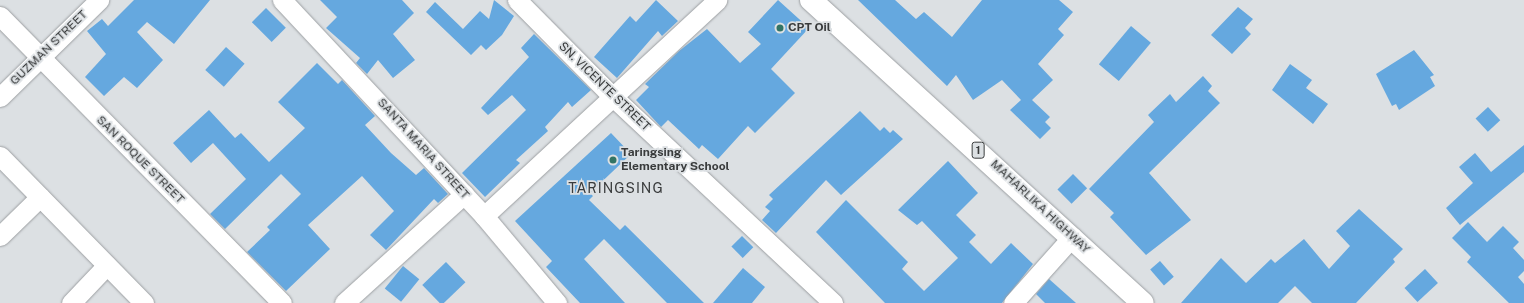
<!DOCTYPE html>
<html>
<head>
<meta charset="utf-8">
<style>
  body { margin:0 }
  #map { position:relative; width:1524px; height:303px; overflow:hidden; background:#dce0e3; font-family:"Public Sans",sans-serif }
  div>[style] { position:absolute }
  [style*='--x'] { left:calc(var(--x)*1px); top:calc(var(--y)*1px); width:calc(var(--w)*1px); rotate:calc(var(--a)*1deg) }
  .building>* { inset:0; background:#65a8df; transform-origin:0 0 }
  .roads { filter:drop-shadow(0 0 1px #9c9fa2) drop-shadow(0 0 1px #9c9fa2) }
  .minor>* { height:19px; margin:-9.5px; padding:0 9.5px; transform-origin:9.5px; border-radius:9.5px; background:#fff }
  .trunk>* { height:22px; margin:-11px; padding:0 11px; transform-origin:11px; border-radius:11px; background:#fff }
  .dots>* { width:11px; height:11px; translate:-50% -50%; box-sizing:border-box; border:2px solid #dce0e3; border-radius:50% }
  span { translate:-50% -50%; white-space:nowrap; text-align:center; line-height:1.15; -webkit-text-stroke:3.5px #dce0e3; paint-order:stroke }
  .shield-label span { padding:1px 3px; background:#dce0e3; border:1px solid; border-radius:3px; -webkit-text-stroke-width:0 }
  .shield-label { font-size:11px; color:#393b3c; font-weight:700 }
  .poi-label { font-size:12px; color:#393b3c; font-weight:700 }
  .left { translate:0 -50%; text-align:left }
  .street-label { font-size:12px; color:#393b3c }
  .quarter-label { font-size:14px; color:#393b3c; letter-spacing:1px }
</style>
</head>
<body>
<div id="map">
  <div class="building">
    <div style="clip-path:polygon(134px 0,210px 0,174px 44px,147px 22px,137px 32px,163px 60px,137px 88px,124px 77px,104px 96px,85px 77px,106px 54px,87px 31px,102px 19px,108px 26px)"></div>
    <div style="clip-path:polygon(320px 0,402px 0,414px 13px,393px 34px,415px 60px,393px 78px,378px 60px,367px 74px,356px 63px,360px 58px,326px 28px,337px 17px)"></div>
    <div style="clip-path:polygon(494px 0,514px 16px,502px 35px,486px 50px,481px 45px,471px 55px,426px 12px,435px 2px,463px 29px,480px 11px,489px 19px)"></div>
    <div style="clip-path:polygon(656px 0,678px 21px,662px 36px,658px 31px,617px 78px,594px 57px,630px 16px,636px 22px)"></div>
    <div style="clip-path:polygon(778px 0,809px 28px,771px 69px,795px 93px,755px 133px,748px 126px,718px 159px,702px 145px,699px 149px,668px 120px,661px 127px,636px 100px,649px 87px,645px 84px,679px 51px,707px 29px,740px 63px,761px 44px,748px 32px)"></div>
    <div style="clip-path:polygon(858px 0,895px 0,916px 19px,924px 12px,952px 37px,982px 0,1059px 0,1073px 12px,1058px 29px,1064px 35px,1038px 64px,1053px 80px,1032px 100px,1050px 117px,1045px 122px,1051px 128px,1040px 139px,1010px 110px,1021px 100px,1002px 80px,973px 100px,956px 75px,947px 86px)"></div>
    <div style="clip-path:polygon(1238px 7px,1253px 19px,1245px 28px,1251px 34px,1232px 54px,1211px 35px)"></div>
    <div style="left:266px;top:8px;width:28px;height:20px;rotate:45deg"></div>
    <div style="left:1131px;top:26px;width:26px;height:50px;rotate:40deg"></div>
    <div style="clip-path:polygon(534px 34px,591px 90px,572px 107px,568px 102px,545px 127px,548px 131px,516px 160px,520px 163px,485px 197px,462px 173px,526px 110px,512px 95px,488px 115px,481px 108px,529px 57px,521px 48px)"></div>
    <div style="left:226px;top:47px;width:25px;height:31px;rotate:42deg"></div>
    <div style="clip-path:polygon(1414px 50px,1434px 75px,1430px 77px,1435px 86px,1399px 110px,1396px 104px,1392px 106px,1376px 74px)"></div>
    <div style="clip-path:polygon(317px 63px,338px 84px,342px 80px,375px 116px,365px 125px,391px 153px,416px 175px,424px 168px,448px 194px,438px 203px,434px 199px,386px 250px,370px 235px,394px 211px,362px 176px,308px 225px,330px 249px,286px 291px,247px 252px,270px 230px,267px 227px,301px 194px,281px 174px,225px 229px,210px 214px,246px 179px,213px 143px,191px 163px,173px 143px,209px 110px,235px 138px,241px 133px,269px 162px,305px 128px,278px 102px)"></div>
    <div style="clip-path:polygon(1290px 64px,1312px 80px,1306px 88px,1328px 104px,1313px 124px,1272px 90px)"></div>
    <div style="clip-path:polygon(1203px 76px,1212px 86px,1208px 91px,1220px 103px,1149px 173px,1191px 220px,1146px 255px,1110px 217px,1114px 213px,1089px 189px,1154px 122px,1148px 115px,1170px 94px,1176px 102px)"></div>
    <div style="left:1488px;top:107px;width:18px;height:17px;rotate:47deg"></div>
    <div style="clip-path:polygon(860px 111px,880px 131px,884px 127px,890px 133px,893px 130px,903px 139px,841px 195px,826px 180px,776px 233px,762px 220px,770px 211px,765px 207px,773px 199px,769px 195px)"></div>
    <div style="clip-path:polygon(611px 133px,631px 154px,590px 193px,593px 196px,589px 200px,620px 230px,625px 225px,704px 303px,667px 303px,604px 239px,584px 259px,625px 303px,580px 303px,546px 267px,552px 261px,515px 221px)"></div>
    <div style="clip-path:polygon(1524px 145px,1524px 172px,1460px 225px,1446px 208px,1473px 183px,1459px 167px,1475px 153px,1491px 172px)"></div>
    <div style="clip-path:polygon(948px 161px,978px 193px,956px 215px,976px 235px,969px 242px,991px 264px,1011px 243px,1033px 264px,1002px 303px,885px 303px,816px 232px,846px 200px,908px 262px,902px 269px,924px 291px,958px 258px,922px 221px,917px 225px,898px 210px)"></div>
    <div style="left:1073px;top:174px;width:20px;height:22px;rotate:45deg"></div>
    <div style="clip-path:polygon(1359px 209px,1403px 249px,1393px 259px,1395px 262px,1356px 303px,1312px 303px,1295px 286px,1278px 303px,1181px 303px,1221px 258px,1246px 283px,1271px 259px,1275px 263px,1304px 239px,1329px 269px,1350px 246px,1336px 231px)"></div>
    <div style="clip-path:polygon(1468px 222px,1487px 242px,1503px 226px,1519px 242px,1513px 248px,1524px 260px,1524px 271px,1518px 277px,1524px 284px,1524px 303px,1509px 303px,1467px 262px,1471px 257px,1452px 238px)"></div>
    <div style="left:742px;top:236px;width:16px;height:15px;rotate:45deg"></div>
    <div style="left:1160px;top:261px;width:21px;height:13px;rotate:49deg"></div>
    <div style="left:446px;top:262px;width:28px;height:33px;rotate:46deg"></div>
    <div style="left:403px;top:266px;width:21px;height:29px;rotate:39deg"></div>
    <div style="clip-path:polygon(743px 268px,765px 287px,752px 303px,713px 303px)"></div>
    <div style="left:1425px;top:269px;width:19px;height:28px;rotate:47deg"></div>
    <div style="clip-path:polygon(1049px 279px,1076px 303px,1045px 303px,1036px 294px)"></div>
  </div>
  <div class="roads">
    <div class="minor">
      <div style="--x:282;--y:0;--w:296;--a:46.9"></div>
      <div style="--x:484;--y:216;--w:114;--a:50"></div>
      <div style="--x:517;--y:0;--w:135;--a:45.3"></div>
      <div style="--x:612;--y:96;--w:303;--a:43.1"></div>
      <div style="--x:0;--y:16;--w:402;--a:45.5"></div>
      <div style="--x:0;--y:97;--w:139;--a:-44.4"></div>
      <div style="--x:0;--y:156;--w:206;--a:45.6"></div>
      <div style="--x:484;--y:216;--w:318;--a:-42.8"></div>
      <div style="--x:0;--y:236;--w:56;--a:-44.3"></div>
      <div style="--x:71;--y:303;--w:52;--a:-46.5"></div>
      <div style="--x:344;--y:303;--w:162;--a:-42.2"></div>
      <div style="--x:1013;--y:303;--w:89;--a:-48.2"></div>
    </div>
    <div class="trunk">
      <div style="--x:811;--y:0;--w:449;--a:42.4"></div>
    </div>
  </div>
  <div class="dots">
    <div style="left:780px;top:28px;background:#327465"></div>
    <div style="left:613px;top:160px;background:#327465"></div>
  </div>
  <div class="shield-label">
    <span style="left:978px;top:150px">1</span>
  </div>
  <div class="poi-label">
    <span class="left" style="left:788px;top:28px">CPT Oil</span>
    <span class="left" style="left:621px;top:160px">Taringsing<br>Elementary School</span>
  </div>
  <div class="street-label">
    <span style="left:49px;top:48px;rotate:-44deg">GUZMAN STREET</span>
    <span style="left:604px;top:87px;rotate:44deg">SN. VICENTE STREET</span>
    <span style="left:423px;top:149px;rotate:48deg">SANTA MARIA STREET</span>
    <span style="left:140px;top:160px;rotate:45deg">SAN ROQUE STREET</span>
    <span style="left:1040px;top:207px;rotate:43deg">MAHARLIKA HIGHWAY</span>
  </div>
  <div class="quarter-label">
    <span style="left:616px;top:188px">TARINGSING</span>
  </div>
</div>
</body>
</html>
